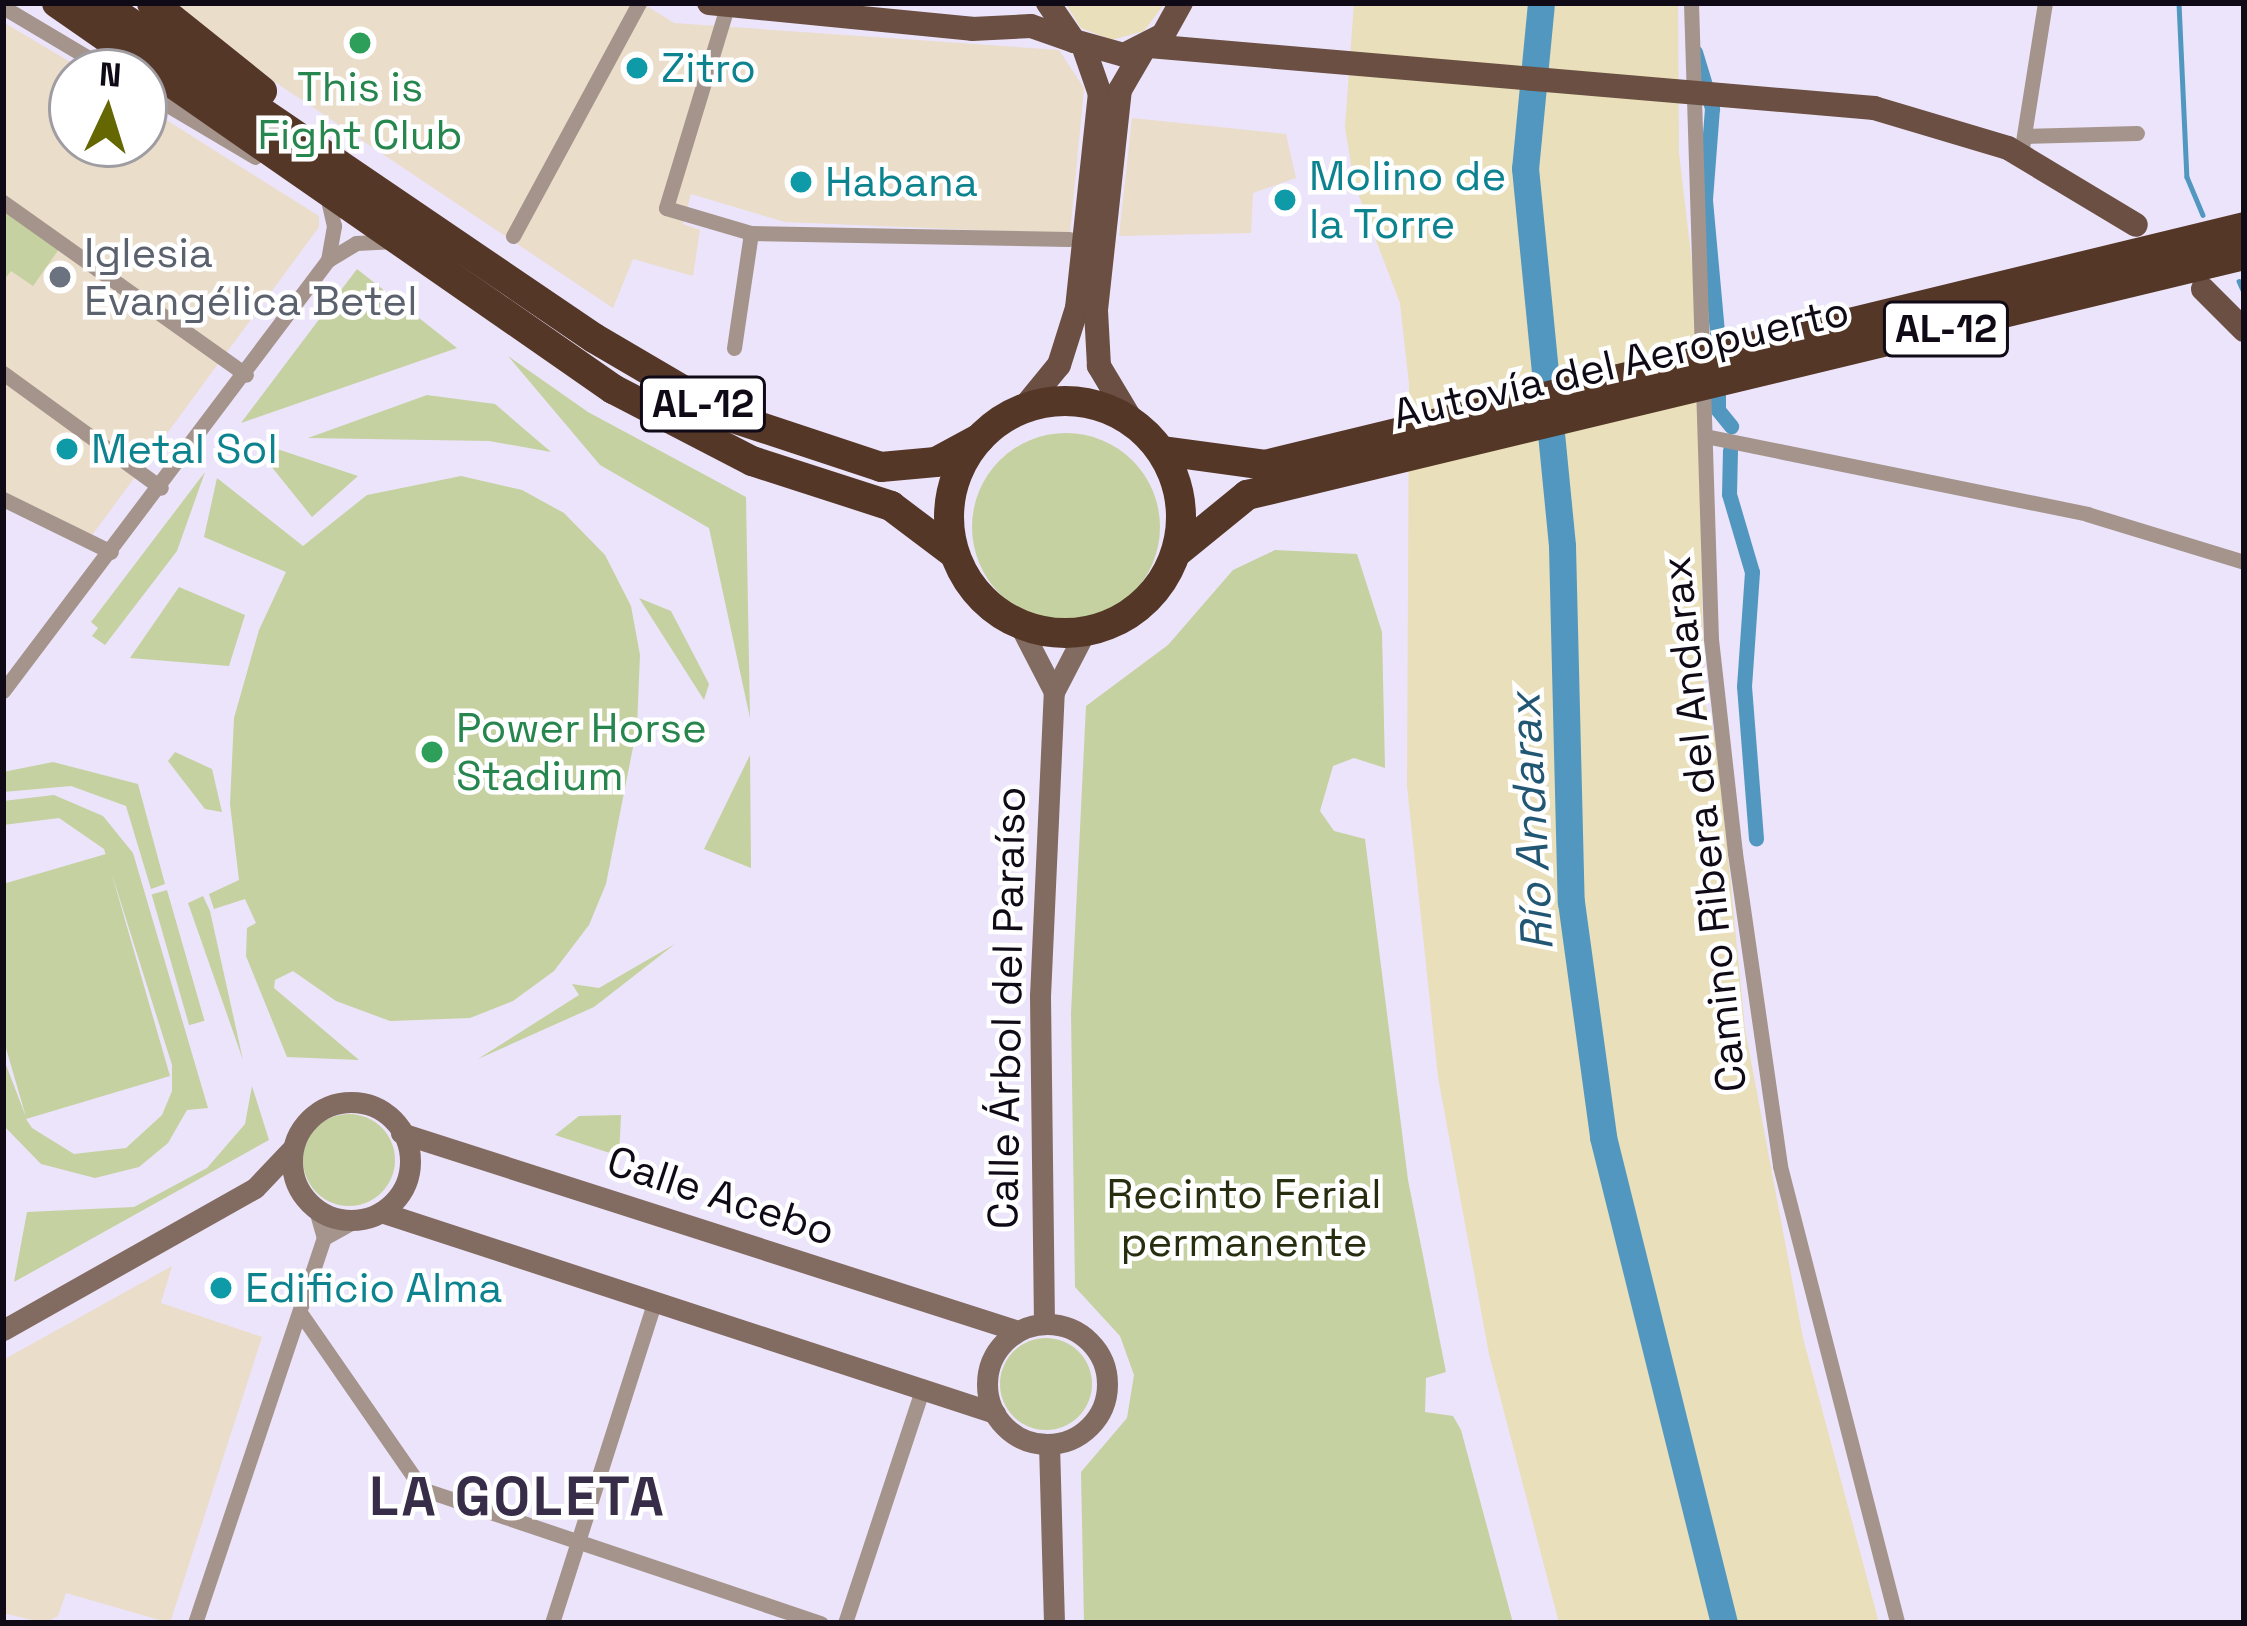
<!DOCTYPE html>
<html>
<head>
<meta charset="utf-8">
<style>
  body { margin:0 }
  #map { position:relative; width:2247px; height:1626px; overflow:hidden; background:#ece4fa; font-family:"Space Grotesk",sans-serif }
  div>[style] { position:absolute }
  [style*='--x'] { left:calc(var(--x)*1px); top:calc(var(--y)*1px); width:calc(var(--w)*1px); rotate:calc(var(--a)*1deg) }
  .industrial>* { inset:0; background:#eaddc9 }
  .green>* { inset:0; background:#c5d1a0; transform-origin:0 0 }
  .round { border-radius:50% }
  .sand>* { inset:0; background:#e9dfba }
  .stream>* { height:4.5px; margin:-2.25px; padding:0 2.25px; transform-origin:2.25px; border-radius:2.25px; background:#5297bf }
  .canal>* { height:15px; margin:-7.5px; padding:0 7.5px; transform-origin:7.5px; border-radius:7.5px; background:#5297bf }
  .river>* { height:27px; margin:-13.5px; padding:0 13.5px; transform-origin:13.5px; border-radius:13.5px; background:#5297bf }
  .street>* { height:15px; margin:-7.5px; padding:0 7.5px; transform-origin:7.5px; border-radius:7.5px; background:#a4948c }
  .secondary>* { height:21px; margin:-10.5px; padding:0 10.5px; transform-origin:10.5px; border-radius:10.5px; background:#826b60 }
  .secondary>.ring { margin:-10.5px; padding:0; box-sizing:content-box; background:none; border:21px solid #826b60; border-radius:50% }
  .primary>* { height:24px; margin:-12px; padding:0 12px; transform-origin:12px; border-radius:12px; background:#6a4f42 }
  .highway>* { height:30px; margin:-15px; padding:0 15px; transform-origin:15px; border-radius:15px; background:#553728 }
  .highway>.ring { margin:-15px; padding:0; box-sizing:content-box; background:none; border:30px solid #553728; border-radius:50% }
  .dots>* { width:33px; height:33px; translate:-50% -50%; box-sizing:border-box; border:6px solid #fff; border-radius:50% }
  span { translate:-50% -50%; white-space:nowrap; text-align:center; line-height:1.15; -webkit-text-stroke:9px #fff; paint-order:stroke }
  .shield-label span { padding:3px 9px; background:#fff; border:3px solid; border-radius:9px; -webkit-text-stroke-width:0 }
  .shield-label { font-size:39px; color:#0f0a16; font-weight:700 }
  .culture-label { font-size:42px; color:#0d838f }
  .left { translate:0 -50%; text-align:left }
  .leisure-label { font-size:42px; color:#27864d }
  .worship-label { font-size:42px; color:#5b616d }
  .street-label { font-size:42px; color:#0f0a16 }
  .park-label { font-size:42px; color:#272d0f }
  .water-label { font-size:45px; color:#225774; font-style:italic }
  .district-label { font-size:54px; color:#382d49; font-weight:700; letter-spacing:3px }
  .frame { position:absolute; inset:0; border:6px solid #0f0a16; pointer-events:none }
  .north { position:absolute; left:48px; top:48px; width:120px; height:120px; box-sizing:border-box; background:#fff; border:3px solid #9f9da2; border-radius:50%; rotate:4deg; font-size:33px; font-weight:700; line-height:48px; text-align:center; color:#0f0a16 }
  .north::after { content:''; display:block; margin:auto; width:42px; height:54px; background:#646702; clip-path:polygon(50% 0,100% 100%,50% 72%,0 100%) }
</style>
</head>
<body>
<div id="map">
  <div class="industrial">
    <div style="clip-path:polygon(174px 3px,642px 3px,674px 23px,1059px 50px,1084px 88px,1070px 234px,785px 222px,691px 194px,683px 224px,700px 230px,693px 276px,633px 259px,613px 308px,275px 82px)"></div>
    <div style="clip-path:polygon(3px 22px,87px 72px,72px 72px,72px 144px,144px 144px,144px 106px,319px 216px,319px 227px,90px 538px,3px 498px)"></div>
    <div style="clip-path:polygon(1132px 118px,1286px 134px,1296px 178px,1253px 193px,1251px 233px,1119px 236px)"></div>
    <div style="clip-path:polygon(172px 1266px,161px 1303px,262px 1337px,170px 1623px,66px 1593px,58px 1616px,44px 1623px,3px 1613px,3px 1360px)"></div>
  </div>
  <div class="green">
    <div style="clip-path:polygon(3px 209px,59px 249px,33px 286px,11px 271px,3px 281px)"></div>
    <div style="clip-path:polygon(357px 269px,457px 348px,241px 423px)"></div>
    <div style="clip-path:polygon(508px 356px,588px 412px,746px 497px,750px 718px,709px 528px,600px 465px)"></div>
    <div style="clip-path:polygon(427px 395px,495px 404px,551px 452px,489px 441px,308px 438px)"></div>
    <div class="round" style="left:972px;top:433px;width:188px;height:188px"></div>
    <div style="clip-path:polygon(250px 440px,358px 476px,312px 517px)"></div>
    <div style="clip-path:polygon(205px 472px,177px 551px,105px 645px,92px 636px,98px 628px,91px 622px)"></div>
    <div style="clip-path:polygon(461px 476px,522px 490px,564px 513px,605px 555px,631px 606px,640px 655px,637px 727px,606px 884px,589px 925px,554px 971px,513px 1001px,470px 1018px,390px 1021px,336px 1001px,293px 971px,275px 980px,274px 988px,359px 1060px,287px 1057px,246px 956px,247px 928px,256px 923px,245px 899px,214px 909px,209px 894px,239px 880px,230px 804px,234px 718px,259px 630px,286px 572px,204px 537px,217px 478px,303px 546px,367px 495px)"></div>
    <div style="clip-path:polygon(1275px 550px,1357px 554px,1382px 632px,1385px 768px,1354px 758px,1333px 766px,1320px 811px,1334px 831px,1365px 839px,1408px 1180px,1446px 1372px,1426px 1378px,1425px 1412px,1453px 1416px,1461px 1430px,1513px 1623px,1084px 1623px,1081px 1472px,1127px 1418px,1134px 1375px,1120px 1336px,1075px 1287px,1071px 1013px,1086px 706px,1168px 645px,1233px 570px)"></div>
    <div style="clip-path:polygon(179px 587px,245px 615px,229px 666px,130px 658px)"></div>
    <div style="clip-path:polygon(639px 598px,671px 611px,709px 684px,704px 700px)"></div>
    <div style="clip-path:polygon(175px 752px,212px 769px,222px 812px,205px 809px,168px 761px)"></div>
    <div style="clip-path:polygon(750px 755px,751px 868px,704px 849px)"></div>
    <div style="clip-path:polygon(53px 762px,138px 784px,165px 884px,151px 889px,126px 806px,71px 786px,3px 792px,3px 772px)"></div>
    <div style="clip-path:polygon(54px 795px,103px 816px,133px 853px,208px 1108px,187px 1110px,168px 1143px,139px 1167px,95px 1178px,41px 1164px,3px 1125px,3px 1057px,26px 1117px,3px 1038px,3px 884px,106px 854px,170px 1076px,26px 1119px,32px 1128px,74px 1154px,126px 1148px,162px 1115px,172px 1091px,172px 1065px,104px 849px,59px 818px,3px 825px,3px 801px)"></div>
    <div style="left:167px;top:890px;width:136px;height:16px;rotate:74deg"></div>
    <div style="clip-path:polygon(203px 896px,210px 911px,243px 1060px,188px 903px)"></div>
    <div style="clip-path:polygon(675px 944px,594px 1007px,478px 1059px,579px 995px,572px 984px,599px 988px)"></div>
    <div style="clip-path:polygon(252px 1086px,269px 1140px,14px 1282px,27px 1212px,134px 1207px,207px 1168px,245px 1124px)"></div>
    <div class="round" style="left:303px;top:1114px;width:92px;height:92px"></div>
    <div style="clip-path:polygon(621px 1115px,619px 1156px,555px 1135px,579px 1116px)"></div>
    <div class="round" style="left:1000px;top:1338px;width:92px;height:92px"></div>
  </div>
  <div class="sand">
    <div style="clip-path:polygon(1065px 3px,1165px 3px,1144px 31px,1112px 40px,1081px 28px)"></div>
    <div style="clip-path:polygon(1354px 3px,1678px 3px,1679px 153px,1697px 306px,1704px 701px,1717px 743px,1745px 1029px,1803px 1338px,1879px 1623px,1559px 1623px,1489px 1354px,1438px 1077px,1407px 786px,1409px 384px,1400px 303px,1354px 183px,1345px 127px)"></div>
  </div>
  <div class="stream">
    <div style="--x:2179;--y:3;--w:174;--a:87.4"></div>
    <div style="--x:2187;--y:177;--w:41;--a:67.2"></div>
    <div style="--x:2239;--y:281;--w:12;--a:66"></div>
  </div>
  <div class="canal">
    <div style="--x:1695;--y:52;--w:59;--a:73.1"></div>
    <div style="--x:1712;--y:108;--w:92;--a:94.4"></div>
    <div style="--x:1705;--y:200;--w:156;--a:84.8"></div>
    <div style="--x:1718;--y:379;--w:31;--a:90"></div>
    <div style="--x:1718;--y:410;--w:21;--a:51"></div>
    <div style="--x:1730;--y:450;--w:44;--a:91.3"></div>
    <div style="--x:1729;--y:494;--w:81;--a:73.6"></div>
    <div style="--x:1752;--y:572;--w:114;--a:94"></div>
    <div style="--x:1744;--y:686;--w:153;--a:85.5"></div>
  </div>
  <div class="river">
    <div style="--x:1541;--y:3;--w:166;--a:95.5"></div>
    <div style="--x:1525;--y:168;--w:380;--a:84.4"></div>
    <div style="--x:1562;--y:546;--w:356;--a:88.6"></div>
    <div style="--x:1571;--y:902;--w:237;--a:82.2"></div>
    <div style="--x:1603;--y:1137;--w:501;--a:76.02"></div>
  </div>
  <div class="street">
    <div style="--x:1691;--y:3;--w:636;--a:88.2"></div>
    <div style="--x:1711;--y:639;--w:215;--a:83.6"></div>
    <div style="--x:1735;--y:853;--w:316;--a:81.8"></div>
    <div style="--x:1780;--y:1166;--w:472;--a:75.6"></div>
    <div style="--x:3;--y:7;--w:127;--a:30.8"></div>
    <div style="--x:727;--y:7;--w:210;--a:106.9"></div>
    <div style="--x:666;--y:208;--w:89;--a:16.4"></div>
    <div style="--x:751;--y:233;--w:318;--a:1.1"></div>
    <div style="--x:144;--y:91;--w:129;--a:30.7"></div>
    <div style="--x:2026;--y:136;--w:111;--a:-1.5"></div>
    <div style="--x:2021;--y:154;--w:153;--a:-81"></div>
    <div style="--x:3;--y:202;--w:298;--a:35.4"></div>
    <div style="--x:513;--y:236;--w:265;--a:-61.6"></div>
    <div style="--x:328;--y:260;--w:33;--a:-31"></div>
    <div style="--x:356;--y:243;--w:35;--a:-3"></div>
    <div style="--x:734;--y:348;--w:116;--a:-81.6"></div>
    <div style="--x:3;--y:373;--w:195;--a:36"></div>
    <div style="--x:1710;--y:437;--w:385;--a:11.5"></div>
    <div style="--x:2087;--y:514;--w:164;--a:17"></div>
    <div style="--x:3;--y:499;--w:120;--a:26.1"></div>
    <div style="--x:3;--y:691;--w:540;--a:-52.98"></div>
    <div style="--x:328;--y:260;--w:35;--a:-80"></div>
    <div style="--x:334;--y:226;--w:35;--a:-103"></div>
    <div style="--x:316;--y:1210;--w:29;--a:74"></div>
    <div style="--x:324;--y:1238;--w:33;--a:-29"></div>
    <div style="--x:301;--y:1314;--w:213;--a:55.3"></div>
    <div style="--x:422;--y:1489;--w:421;--a:18.6"></div>
    <div style="--x:195;--y:1623;--w:406;--a:-71.5"></div>
    <div style="--x:552;--y:1623;--w:338;--a:-72.3"></div>
    <div style="--x:845;--y:1623;--w:249;--a:-71.7"></div>
  </div>
  <div class="secondary">
    <div style="--x:1020;--y:626;--w:74;--a:62.7"></div>
    <div class="ring" style="left:292px;top:1102px;width:97px;height:97px"></div>
    <div style="--x:401;--y:1133;--w:648;--a:17.79"></div>
    <div style="--x:381;--y:1212;--w:646;--a:18.13"></div>
    <div style="--x:1044;--y:1324;--w:328;--a:-90.7"></div>
    <div style="--x:1040;--y:996;--w:304;--a:-87.4"></div>
    <div style="--x:1054;--y:692;--w:68;--a:-62.7"></div>
    <div class="ring" style="left:987px;top:1324px;width:99px;height:99px"></div>
    <div style="--x:3;--y:1330;--w:289;--a:-29.4"></div>
    <div style="--x:255;--y:1188;--w:52;--a:-46.5"></div>
    <div style="--x:1049;--y:1444;--w:179;--a:88.4"></div>
  </div>
  <div class="primary">
    <div style="--x:709;--y:3;--w:264;--a:5.6"></div>
    <div style="--x:972;--y:29;--w:59;--a:-2.9"></div>
    <div style="--x:1031;--y:26;--w:46;--a:19.2"></div>
    <div style="--x:1048;--y:3;--w:46;--a:55.6"></div>
    <div style="--x:1074;--y:41;--w:52;--a:15.6"></div>
    <div style="--x:1124;--y:55;--w:44;--a:-27.1"></div>
    <div style="--x:1163;--y:35;--w:37;--a:-61"></div>
    <div style="--x:1149;--y:46;--w:728;--a:4.89"></div>
    <div style="--x:1874;--y:108;--w:140;--a:16.6"></div>
    <div style="--x:2008;--y:148;--w:149;--a:31"></div>
    <div style="--x:2203;--y:289;--w:58;--a:45"></div>
    <div style="--x:1022;--y:410;--w:58;--a:-50.6"></div>
    <div style="--x:1059;--y:365;--w:60;--a:-72.5"></div>
    <div style="--x:1077;--y:308;--w:215;--a:-83.9"></div>
    <div style="--x:1100;--y:94;--w:49;--a:-109.2"></div>
    <div style="--x:1130;--y:418;--w:61;--a:-120.8"></div>
    <div style="--x:1099;--y:366;--w:56;--a:-93.1"></div>
    <div style="--x:1096;--y:310;--w:221;--a:-83.8"></div>
    <div style="--x:1120;--y:90;--w:48;--a:-59.7"></div>
  </div>
  <div class="highway">
    <div style="--x:57;--y:3;--w:677;--a:34.77"></div>
    <div style="--x:613;--y:389;--w:157;--a:27.4"></div>
    <div style="--x:752;--y:461;--w:146;--a:17.9"></div>
    <div style="--x:891;--y:506;--w:76;--a:37"></div>
    <div style="--x:101;--y:3;--w:596;--a:34.2"></div>
    <div style="--x:594;--y:338;--w:154;--a:30.4"></div>
    <div style="--x:727;--y:416;--w:162;--a:18.3"></div>
    <div style="--x:881;--y:467;--w:55;--a:-5.2"></div>
    <div style="--x:936;--y:462;--w:50;--a:-28.6"></div>
    <div style="--x:152;--y:3;--w:141;--a:38.7"></div>
    <div class="ring" style="left:949px;top:401px;width:202px;height:202px"></div>
    <div style="--x:1163;--y:451;--w:103;--a:7.8"></div>
    <div style="--x:1265;--y:465;--w:1008;--a:-13.66"></div>
    <div style="--x:1176;--y:553;--w:92;--a:-39.2"></div>
    <div style="--x:1247;--y:495;--w:1025;--a:-13.53"></div>
  </div>
  <div class="dots">
    <div style="left:360px;top:43px;background:#2e9e5b"></div>
    <div style="left:637px;top:68px;background:#0f9aa8"></div>
    <div style="left:801px;top:182px;background:#0f9aa8"></div>
    <div style="left:1285px;top:200px;background:#0f9aa8"></div>
    <div style="left:60px;top:277px;background:#6b7280"></div>
    <div style="left:67px;top:449px;background:#0f9aa8"></div>
    <div style="left:432px;top:752px;background:#2e9e5b"></div>
    <div style="left:221px;top:1288px;background:#0f9aa8"></div>
  </div>
  <div class="shield-label">
    <span style="left:1946px;top:329px">AL-12</span>
    <span style="left:703px;top:404px">AL-12</span>
  </div>
  <div class="culture-label">
    <span class="left" style="left:661px;top:68px">Zitro</span>
    <span class="left" style="left:1309px;top:200px">Molino de<br>la Torre</span>
    <span class="left" style="left:825px;top:182px">Habana</span>
    <span class="left" style="left:91px;top:449px">Metal Sol</span>
    <span class="left" style="left:245px;top:1288px">Edificio Alma</span>
  </div>
  <div class="leisure-label">
    <span style="left:360px;top:111px">This is<br>Fight Club</span>
    <span class="left" style="left:456px;top:752px">Power Horse<br>Stadium</span>
  </div>
  <div class="worship-label">
    <span class="left" style="left:84px;top:277px">Iglesia<br>Evangélica Betel</span>
  </div>
  <div class="street-label">
    <span style="left:1621px;top:363px;rotate:-13deg">Autovía del Aeropuerto</span>
    <span style="left:1704px;top:824px;rotate:-96deg">Camino Ribera del Andarax</span>
    <span style="left:1007px;top:1008px;rotate:-89deg">Calle Árbol del Paraíso</span>
    <span style="left:721px;top:1196px;rotate:18deg">Calle Acebo</span>
  </div>
  <div class="park-label">
    <span style="left:1244px;top:1218px">Recinto Ferial<br>permanente</span>
  </div>
  <div class="water-label">
    <span style="left:1531px;top:822px;rotate:-93deg">Río Andarax</span>
  </div>
  <div class="district-label">
    <span style="left:518px;top:1497px">LA GOLETA</span>
  </div>
  <div class="frame"></div>
  <div class="north">N</div>
</div>
</body>
</html>
